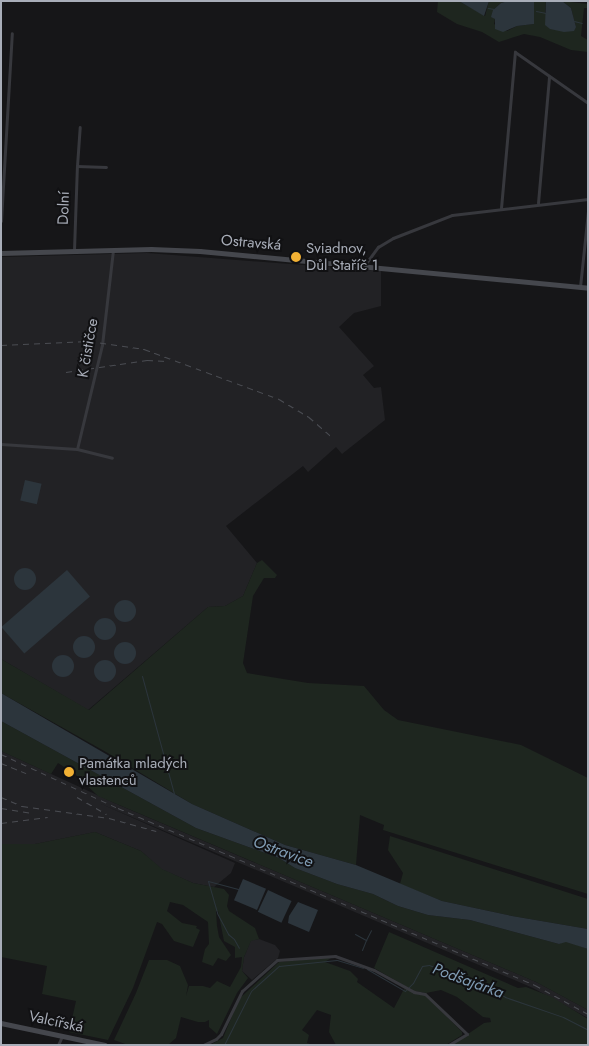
<!DOCTYPE html>
<html>
<head>
<meta charset="utf-8">
<style>
  body { margin:0 }
  #map { position:relative; width:589px; height:1046px; overflow:hidden; background:#161618; font-family:Jost,sans-serif }
  div>[style] { position:absolute }
  [style*='--x'] { left:calc(var(--x)*1px); top:calc(var(--y)*1px); width:calc(var(--w)*1px); rotate:calc(var(--a)*1deg) }
  .built>* { inset:0; background:#222225 }
  .green>* { inset:0; background:#1e261f }
  .water>* { inset:0; background:#2c353c; transform-origin:0 0 }
  .round { border-radius:50% }
  .stream>* { height:1px; margin:-0.5px; padding:0 0.5px; transform-origin:0.5px; border-radius:0.5px; background:#2c353c }
  .street>* { height:3px; margin:-1.5px; padding:0 1.5px; transform-origin:1.5px; border-radius:1.5px; background:#37383d }
  .secondary>* { height:4.5px; margin:-2.25px; padding:0 2.25px; transform-origin:2.25px; border-radius:2.25px; background:#45474d }
  .rail>* { height:1px; margin-top:-0.5px; transform-origin:0; background:repeating-linear-gradient(90deg,#4a4c52 0 6px,transparent 0 11px) }
  .dots>* { width:14px; height:14px; translate:-50% -50%; box-sizing:border-box; border:2px solid #111113; border-radius:50% }
  span { translate:-50% -50%; white-space:nowrap; text-align:center; line-height:1.15; -webkit-text-stroke:4px #111113; paint-order:stroke }
  .street-label { font-size:15px; color:#a8adb8 }
  .poi-label { font-size:15px; color:#a8adb8 }
  .left { translate:0 -50%; text-align:left }
  .water-label { font-size:16px; color:#7f9bb3; font-style:italic }
  .frame { position:absolute; inset:0; border:2px solid #a8adb8; pointer-events:none }
</style>
</head>
<body>
<div id="map">
  <div class="built">
    <div style="clip-path:polygon(147px 253px,381px 271px,381px 306px,354px 313px,339px 327px,374px 366px,363px 375px,374px 388px,381px 387px,385px 420px,342px 454px,336px 447px,308px 472px,303px 466px,226px 526px,257px 563px,243px 596px,225px 606px,208px 607px,88px 710px,1px 659px,1px 257px)"></div>
    <div style="clip-path:polygon(1px 751px,119px 805px,536px 982px,588px 1010px,588px 1018px,533px 988px,99px 803px,235px 863px,231px 873px,214px 887px,193px 883px,161px 869px,141px 851px,95px 832px,35px 844px,1px 844px)"></div>
    <div style="clip-path:polygon(259px 939px,275px 945px,280px 951px,278px 958px,252px 980px,242px 971px,244px 957px,251px 940px)"></div>
  </div>
  <div class="green">
    <div style="clip-path:polygon(438px 1px,459px 1px,485px 16px,489px 1px,508px 1px,501px 3px,493px 10px,495px 19px,494px 24px,507px 31px,517px 26px,534px 24px,534px 1px,546px 1px,545px 13px,576px 27px,571px 8px,562px 1px,588px 4px,588px 8px,584px 8px,581px 36px,588px 40px,588px 52px,571px 50px,540px 37px,524px 34px,499px 42px,482px 32px,457px 24px,437px 12px)"></div>
    <div style="clip-path:polygon(262px 560px,277px 575px,275px 578px,264px 578px,253px 596px,243px 663px,247px 673px,308px 683px,364px 686px,384px 710px,398px 720px,521px 745px,588px 778px,588px 894px,383px 830px,384px 825px,360px 815px,356px 865px,285px 845px,192px 804px,106px 752px,1px 693px,1px 659px,89px 710px,208px 607px,225px 606px,243px 596px,257px 563px)"></div>
    <div style="clip-path:polygon(1px 721px,196px 828px,279px 858px,295px 868px,337px 884px,373px 894px,398px 906px,428px 915px,470px 920px,559px 944px,566px 941px,588px 949px,588px 1010px,536px 982px,98px 796px,75px 774px,58px 763px,51px 774px,1px 751px)"></div>
    <div style="clip-path:polygon(95px 832px,141px 851px,162px 869px,193px 883px,224px 889px,229px 895px,227px 906px,229px 911px,255px 928px,259px 939px,251px 941px,244px 957px,242px 971px,248px 978px,237px 993px,217px 1034px,209px 1027px,209px 1020px,205px 1022px,198px 1022px,181px 1017px,176px 1038px,168px 1045px,128px 1045px,114px 1040px,136px 993px,149px 960px,167px 960px,180px 966px,188px 985px,186px 996px,189px 986px,203px 986px,210px 988px,217px 981px,230px 987px,241px 967px,242px 957px,235px 958px,235px 947px,224px 941px,218px 911px,216px 911px,217px 926px,219px 937px,231px 955px,226px 961px,218px 958px,213px 966px,202px 962px,205px 949px,209px 944px,208px 922px,183px 905px,170px 902px,167px 911px,182px 923px,197px 926px,196px 928px,200px 930px,193px 947px,174px 941px,162px 924px,157px 922px,133px 988px,108px 1040px,69px 1032px,76px 1001px,42px 994px,47px 966px,1px 957px,1px 844px,35px 844px)"></div>
    <div style="clip-path:polygon(390px 836px,588px 899px,588px 929px,512px 916px,442px 901px,400px 884px,403px 873px,388px 850px)"></div>
    <div style="clip-path:polygon(389px 932px,518px 988px,526px 987px,552px 997px,588px 1019px,588px 1045px,452px 1045px,484px 1023px,491px 1022px,490px 1018px,483px 1017px,457px 997px,441px 990px,426px 993px,414px 991px,374px 968px)"></div>
    <div style="clip-path:polygon(323px 958px,331px 958px,325px 962px,350px 971px,358px 979px,357px 982px,394px 1008px,404px 989px,425px 995px,462px 1032px,462px 1035px,446px 1045px,336px 1045px,329px 1032px,331px 1015px,317px 1010px,302px 1030px,309px 1035px,307px 1043px,313px 1045px,210px 1045px,223px 1038px,239px 999px,279px 962px)"></div>
  </div>
  <div class="water">
    <div style="clip-path:polygon(459px 1px,489px 1px,484px 16px)"></div>
    <div style="clip-path:polygon(508px 1px,534px 1px,534px 24px,517px 26px,503px 32px,495px 29px,495px 19px,491px 17px,493px 10px,501px 3px)"></div>
    <div style="clip-path:polygon(546px 1px,562px 1px,571px 8px,576px 27px,574px 31px,564px 32px,550px 29px,545px 25px)"></div>
    <div style="left:25px;top:480px;width:17px;height:21px;rotate:13deg"></div>
    <div class="round" style="left:14px;top:568px;width:22px;height:22px"></div>
    <div style="left:67px;top:570px;width:35px;height:87px;rotate:49deg"></div>
    <div class="round" style="left:114px;top:600px;width:22px;height:22px"></div>
    <div class="round" style="left:94px;top:618px;width:22px;height:22px"></div>
    <div class="round" style="left:73px;top:636px;width:22px;height:22px"></div>
    <div class="round" style="left:114px;top:642px;width:22px;height:22px"></div>
    <div class="round" style="left:52px;top:655px;width:22px;height:22px"></div>
    <div class="round" style="left:94px;top:660px;width:22px;height:22px"></div>
    <div style="clip-path:polygon(1px 693px,192px 804px,285px 845px,356px 865px,442px 901px,512px 916px,588px 929px,588px 949px,566px 942px,559px 944px,470px 920px,428px 915px,398px 906px,373px 894px,337px 884px,295px 868px,279px 858px,196px 828px,1px 721px)"></div>
    <div style="left:243px;top:879px;width:25px;height:23px;rotate:23deg"></div>
    <div style="left:268px;top:890px;width:26px;height:24px;rotate:25deg"></div>
    <div style="clip-path:polygon(298px 902px,318px 910px,309px 932px,288px 923px,289px 916px)"></div>
  </div>
  <div class="stream">
    <div style="--x:488;--y:8;--w:6;--a:9"></div>
    <div style="--x:536;--y:11;--w:10;--a:11"></div>
    <div style="--x:574;--y:21;--w:8;--a:14"></div>
    <div style="--x:142;--y:676;--w:122;--a:74.8"></div>
    <div style="--x:238;--y:889;--w:31;--a:-165"></div>
    <div style="--x:208;--y:881;--w:33;--a:74"></div>
    <div style="--x:217;--y:913;--w:24;--a:62"></div>
    <div style="--x:228;--y:934;--w:8;--a:40"></div>
    <div style="--x:234;--y:939;--w:10;--a:61"></div>
    <div style="--x:355;--y:934;--w:13;--a:29"></div>
    <div style="--x:366;--y:940;--w:11;--a:-63"></div>
    <div style="--x:362;--y:950;--w:11;--a:-68"></div>
    <div style="--x:367;--y:969;--w:44;--a:30.1"></div>
    <div style="--x:405;--y:991;--w:11;--a:-45"></div>
    <div style="--x:413;--y:983;--w:19;--a:-62"></div>
    <div style="--x:422;--y:966;--w:7;--a:-8"></div>
    <div style="--x:429;--y:965;--w:63;--a:20.4"></div>
    <div style="--x:488;--y:987;--w:20;--a:30"></div>
    <div style="--x:505;--y:997;--w:61;--a:19"></div>
    <div style="--x:563;--y:1017;--w:28;--a:27"></div>
    <div style="--x:224;--y:1045;--w:60;--a:-63.4"></div>
    <div style="--x:251;--y:991;--w:38;--a:-42"></div>
    <div style="--x:279;--y:966;--w:58;--a:-5.9"></div>
    <div style="--x:337;--y:960;--w:27;--a:17"></div>
  </div>
  <div class="street">
    <div style="--x:77;--y:166;--w:39;--a:-86"></div>
    <div style="--x:538;--y:203;--w:127;--a:-85"></div>
    <div style="--x:501;--y:208;--w:157;--a:-84.9"></div>
    <div style="--x:515;--y:52;--w:89;--a:34.9"></div>
    <div style="--x:1;--y:221;--w:188;--a:-86.7"></div>
    <div style="--x:74;--y:250;--w:84;--a:-88"></div>
    <div style="--x:77;--y:166;--w:29;--a:2"></div>
    <div style="--x:364;--y:266;--w:24;--a:-54"></div>
    <div style="--x:378;--y:247;--w:17;--a:-31"></div>
    <div style="--x:393;--y:238;--w:63;--a:-21.3"></div>
    <div style="--x:452;--y:215;--w:137;--a:-6.7"></div>
    <div style="--x:580;--y:287;--w:76;--a:-84"></div>
    <div style="--x:1;--y:444;--w:76;--a:3.8"></div>
    <div style="--x:77;--y:449;--w:36;--a:14"></div>
    <div style="--x:77;--y:449;--w:107;--a:-76.5"></div>
    <div style="--x:102;--y:345;--w:96;--a:-83.4"></div>
    <div style="--x:58;--y:1045;--w:10;--a:-66"></div>
    <div style="--x:203;--y:1045;--w:14;--a:-25"></div>
    <div style="--x:216;--y:1039;--w:7;--a:-45"></div>
    <div style="--x:221;--y:1034;--w:48;--a:-64"></div>
    <div style="--x:242;--y:991;--w:47;--a:-41.5"></div>
    <div style="--x:277;--y:960;--w:58;--a:-3.9"></div>
    <div style="--x:335;--y:956;--w:41;--a:19.7"></div>
    <div style="--x:374;--y:970;--w:46;--a:28.8"></div>
    <div style="--x:414;--y:992;--w:11;--a:10"></div>
    <div style="--x:425;--y:994;--w:58;--a:43.6"></div>
    <div style="--x:467;--y:1034;--w:21;--a:149"></div>
  </div>
  <div class="secondary">
    <div style="--x:1;--y:253;--w:150;--a:-1.5"></div>
    <div style="--x:151;--y:249;--w:49;--a:2.3"></div>
    <div style="--x:200;--y:251;--w:390;--a:5.4"></div>
    <div style="--x:1;--y:1023;--w:106;--a:11.9"></div>
  </div>
  <div class="rail">
    <div style="--x:1;--y:345;--w:88;--a:-2.6"></div>
    <div style="--x:89;--y:341;--w:56;--a:8.3"></div>
    <div style="--x:144;--y:349;--w:144;--a:20.3"></div>
    <div style="--x:279;--y:399;--w:35;--a:31"></div>
    <div style="--x:309;--y:417;--w:28;--a:41"></div>
    <div style="--x:66;--y:372;--w:82;--a:-8.4"></div>
    <div style="--x:147;--y:360;--w:20;--a:3"></div>
    <div style="--x:1;--y:754;--w:129;--a:24.8"></div>
    <div style="--x:118;--y:808;--w:453;--a:23"></div>
    <div style="--x:535;--y:985;--w:60;--a:28.7"></div>
    <div style="--x:1;--y:763;--w:27;--a:22"></div>
    <div style="--x:1;--y:797;--w:23;--a:23"></div>
    <div style="--x:22;--y:806;--w:88;--a:7.9"></div>
    <div style="--x:109;--y:818;--w:49;--a:15.5"></div>
    <div style="--x:77;--y:797;--w:34;--a:30"></div>
    <div style="--x:1;--y:808;--w:30;--a:9"></div>
    <div style="--x:1;--y:823;--w:47;--a:-7.3"></div>
  </div>
  <div class="dots">
    <div style="left:296px;top:257px;background:#f2b134"></div>
    <div style="left:69px;top:772px;background:#f2b134"></div>
  </div>
  <div class="street-label">
    <span style="left:64px;top:208px;rotate:-88deg">Dolní</span>
    <span style="left:251px;top:243px;rotate:5deg">Ostravská</span>
    <span style="left:88px;top:348px;rotate:-80deg">K čističce</span>
    <span style="left:56px;top:1022px;rotate:12deg">Valcířská</span>
  </div>
  <div class="poi-label">
    <span class="left" style="left:306px;top:257px">Sviadnov,<br>Důl Staříč 1</span>
    <span class="left" style="left:79px;top:772px">Památka mladých<br>vlastenců</span>
  </div>
  <div class="water-label">
    <span style="left:283px;top:852px;rotate:20deg">Ostravice</span>
    <span style="left:468px;top:981px;rotate:20deg">Podšajárka</span>
  </div>
  <div class="frame"></div>
</div>
</body>
</html>
